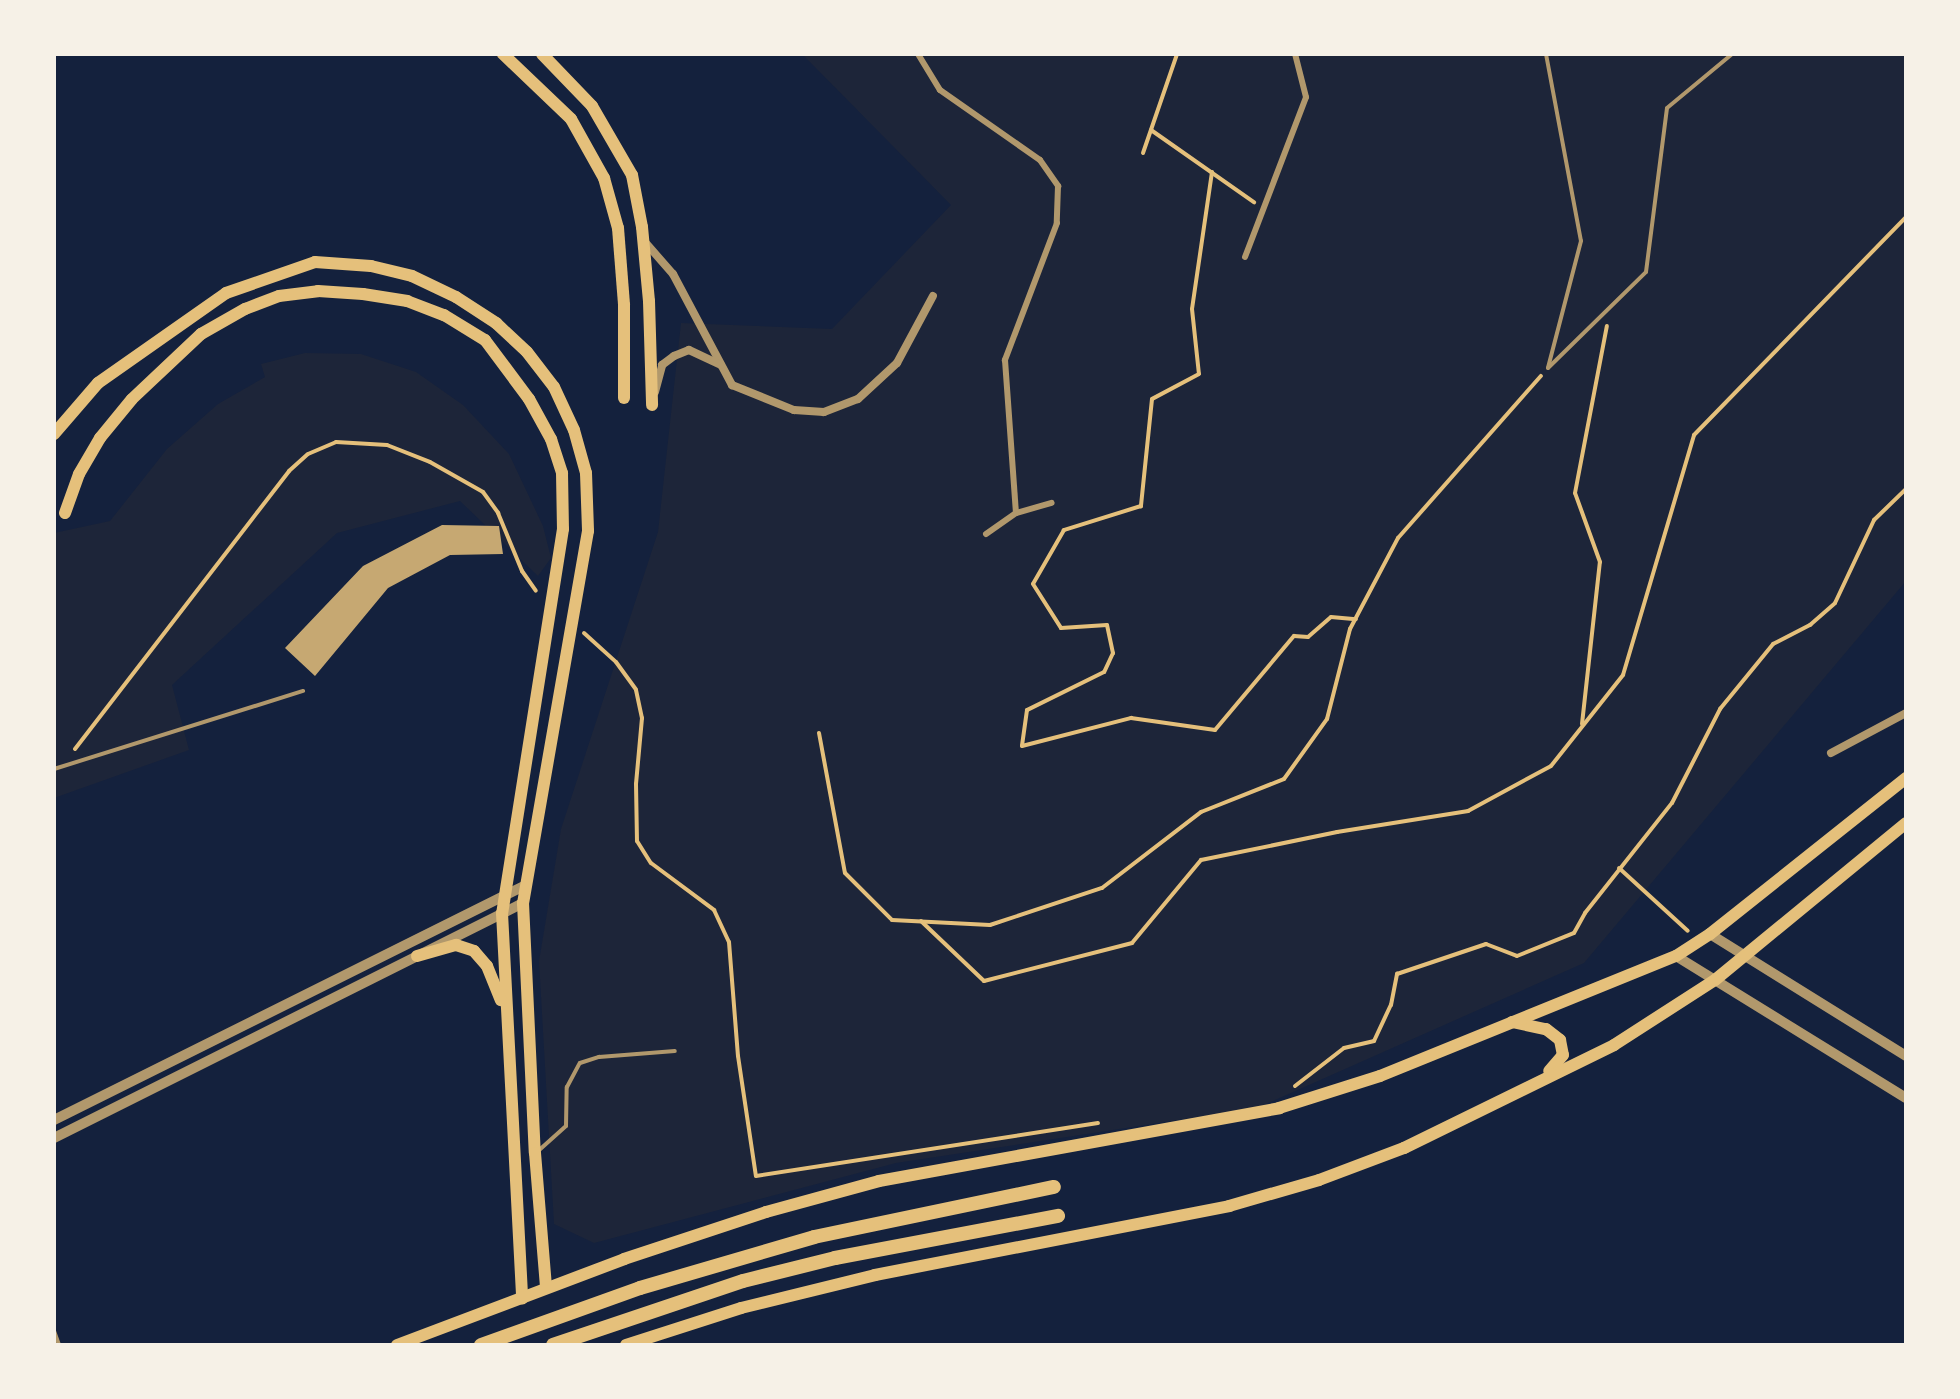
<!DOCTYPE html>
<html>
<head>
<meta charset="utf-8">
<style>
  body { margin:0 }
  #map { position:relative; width:1960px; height:1399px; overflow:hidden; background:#14213d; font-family:"Noto Serif",serif }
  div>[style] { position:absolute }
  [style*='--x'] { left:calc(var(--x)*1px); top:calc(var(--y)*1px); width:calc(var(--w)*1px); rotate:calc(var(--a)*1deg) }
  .green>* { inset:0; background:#1d2539 }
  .building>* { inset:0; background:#c6a872 }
  .path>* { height:4px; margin:-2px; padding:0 2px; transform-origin:2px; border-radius:2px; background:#e5c07b }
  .service>* { height:4px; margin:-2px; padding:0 2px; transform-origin:2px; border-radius:2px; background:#b1986c }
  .pedestrian>* { height:6px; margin:-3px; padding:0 3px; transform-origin:3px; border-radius:3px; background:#b1986c }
  .minor>* { height:8px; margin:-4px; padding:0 4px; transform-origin:4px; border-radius:4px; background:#b1986c }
  .tertiary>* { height:10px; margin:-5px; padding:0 5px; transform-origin:5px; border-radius:5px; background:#b1986c }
  .secondary>* { height:12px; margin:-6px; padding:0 6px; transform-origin:6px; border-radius:6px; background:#e5c07b }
  .primary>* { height:14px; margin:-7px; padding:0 7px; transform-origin:7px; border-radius:7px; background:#e5c07b }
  span { translate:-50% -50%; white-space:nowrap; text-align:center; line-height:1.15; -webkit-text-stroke:8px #f6f1e7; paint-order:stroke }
  .frame { position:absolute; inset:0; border:56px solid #f6f1e7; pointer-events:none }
</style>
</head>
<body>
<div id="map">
  <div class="green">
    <div style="clip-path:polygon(802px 54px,1906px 54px,1906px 581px,1584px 963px,1257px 1108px,896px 1163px,594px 1243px,554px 1224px,539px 961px,561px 829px,658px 532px,681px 323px,832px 329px,951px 205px)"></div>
    <div style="clip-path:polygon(305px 353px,361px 354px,416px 372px,463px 405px,509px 454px,543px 526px,551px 558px,538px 576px,460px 501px,337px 533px,172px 685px,189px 750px,54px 798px,54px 533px,110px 521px,167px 449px,218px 404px,265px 377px,261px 364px)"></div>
  </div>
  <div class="building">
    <div style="clip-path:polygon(442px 525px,499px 526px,503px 554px,450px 555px,388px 588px,315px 676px,285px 648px,363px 566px)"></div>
  </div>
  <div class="path">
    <div style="--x:1151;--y:130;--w:126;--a:35"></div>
    <div style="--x:1143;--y:153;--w:105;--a:-71"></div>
    <div style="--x:1212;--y:172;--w:138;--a:98.3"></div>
    <div style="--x:1192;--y:309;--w:65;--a:83.9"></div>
    <div style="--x:1199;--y:374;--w:53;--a:152"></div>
    <div style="--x:1152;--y:399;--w:108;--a:95.9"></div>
    <div style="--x:1141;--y:506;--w:81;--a:162.7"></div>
    <div style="--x:1064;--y:530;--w:62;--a:119.9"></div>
    <div style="--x:1033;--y:584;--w:52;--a:57.5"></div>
    <div style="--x:1061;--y:628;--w:46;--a:-3.7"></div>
    <div style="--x:1107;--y:625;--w:29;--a:78"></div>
    <div style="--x:1113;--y:653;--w:21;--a:115"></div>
    <div style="--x:1104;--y:672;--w:86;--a:153.7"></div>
    <div style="--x:1027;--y:710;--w:36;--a:98"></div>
    <div style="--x:1022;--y:746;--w:113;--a:-14.4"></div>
    <div style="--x:1131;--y:718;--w:85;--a:8.1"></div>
    <div style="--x:1215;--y:730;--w:123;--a:-50"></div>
    <div style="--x:1294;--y:636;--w:14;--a:4"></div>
    <div style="--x:1308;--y:637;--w:30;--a:-41"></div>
    <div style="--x:1331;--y:617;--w:25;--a:5"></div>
    <div style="--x:584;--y:633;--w:43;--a:42.2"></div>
    <div style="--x:616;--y:662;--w:34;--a:54"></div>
    <div style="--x:636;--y:690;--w:29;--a:78"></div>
    <div style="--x:642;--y:718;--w:66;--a:95.2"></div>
    <div style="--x:636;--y:784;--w:57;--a:89"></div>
    <div style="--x:637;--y:841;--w:26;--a:58"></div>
    <div style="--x:651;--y:863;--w:79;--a:36.7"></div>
    <div style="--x:714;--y:910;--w:35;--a:65"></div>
    <div style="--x:729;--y:942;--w:114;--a:85.5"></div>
    <div style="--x:738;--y:1056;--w:121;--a:81.5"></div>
    <div style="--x:756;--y:1176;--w:346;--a:-8.8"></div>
    <div style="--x:1582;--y:724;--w:163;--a:-83.7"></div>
    <div style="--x:1600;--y:562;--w:73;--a:-109.9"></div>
    <div style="--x:1575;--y:493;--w:170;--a:-79.2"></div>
    <div style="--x:819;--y:733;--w:142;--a:79.5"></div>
    <div style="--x:845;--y:873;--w:66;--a:45"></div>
    <div style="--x:892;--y:920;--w:98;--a:2.9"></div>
    <div style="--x:990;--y:925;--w:118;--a:-18.3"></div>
    <div style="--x:1102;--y:888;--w:125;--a:-37.5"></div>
    <div style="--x:1201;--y:812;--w:89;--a:-21.7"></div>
    <div style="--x:1284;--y:779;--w:74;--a:-54.4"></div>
    <div style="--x:1327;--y:719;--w:93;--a:-75.7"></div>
    <div style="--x:1350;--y:629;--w:103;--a:-62.2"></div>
    <div style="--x:1398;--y:538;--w:216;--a:-48.6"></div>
    <div style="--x:75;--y:749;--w:351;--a:-52.4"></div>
    <div style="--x:289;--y:471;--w:25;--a:-42"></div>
    <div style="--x:308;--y:454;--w:30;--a:-23"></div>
    <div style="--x:336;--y:442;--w:51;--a:3.4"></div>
    <div style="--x:387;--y:445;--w:46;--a:21.6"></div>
    <div style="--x:430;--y:462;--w:61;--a:29.5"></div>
    <div style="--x:483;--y:492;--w:26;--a:54"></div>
    <div style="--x:498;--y:513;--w:63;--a:67.5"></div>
    <div style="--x:522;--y:571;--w:24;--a:55"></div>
    <div style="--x:1619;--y:868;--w:93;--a:42.4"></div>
    <div style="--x:921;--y:921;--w:87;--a:43.6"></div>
    <div style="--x:984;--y:981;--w:153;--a:-14.4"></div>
    <div style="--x:1132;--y:943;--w:108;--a:-50.3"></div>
    <div style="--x:1201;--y:860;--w:139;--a:-11.6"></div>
    <div style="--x:1337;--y:832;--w:133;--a:-9.1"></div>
    <div style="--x:1468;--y:811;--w:94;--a:-28.5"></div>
    <div style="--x:1551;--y:766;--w:116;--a:-51.6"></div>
    <div style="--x:1623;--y:675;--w:250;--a:-73.5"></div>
    <div style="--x:1694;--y:435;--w:304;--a:-45.8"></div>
    <div style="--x:1295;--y:1086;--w:62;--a:-37.8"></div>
    <div style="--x:1344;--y:1048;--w:31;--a:-13"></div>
    <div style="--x:1374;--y:1041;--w:40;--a:-65"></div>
    <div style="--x:1391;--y:1005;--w:32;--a:-79"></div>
    <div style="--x:1397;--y:974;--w:94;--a:-18.6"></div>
    <div style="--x:1486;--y:944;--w:33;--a:21"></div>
    <div style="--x:1517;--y:956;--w:61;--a:-22"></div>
    <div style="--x:1574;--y:933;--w:23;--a:-61"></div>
    <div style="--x:1585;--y:913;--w:140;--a:-51.7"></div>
    <div style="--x:1672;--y:803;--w:106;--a:-62.9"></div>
    <div style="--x:1720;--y:709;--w:84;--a:-50.8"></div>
    <div style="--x:1773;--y:644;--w:42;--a:-27.2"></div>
    <div style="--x:1810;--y:625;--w:33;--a:-41"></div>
    <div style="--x:1835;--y:603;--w:92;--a:-64.8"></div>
    <div style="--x:1874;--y:520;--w:45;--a:-44.1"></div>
  </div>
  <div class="service">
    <div style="--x:1546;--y:54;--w:190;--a:79.4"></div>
    <div style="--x:1581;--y:241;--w:131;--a:104.6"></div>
    <div style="--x:1548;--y:368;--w:137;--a:-44.4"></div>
    <div style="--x:1646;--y:272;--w:165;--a:-82.7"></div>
    <div style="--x:1667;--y:108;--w:85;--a:-39.7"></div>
    <div style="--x:54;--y:769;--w:261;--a:-17.4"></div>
    <div style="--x:537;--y:1152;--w:39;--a:-42"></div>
    <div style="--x:566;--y:1126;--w:39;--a:-89"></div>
    <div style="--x:567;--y:1087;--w:27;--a:-62"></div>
    <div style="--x:580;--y:1063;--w:20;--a:-18"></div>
    <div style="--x:599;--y:1057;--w:76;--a:-4.5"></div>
    <div style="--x:54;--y:1331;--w:15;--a:70"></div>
  </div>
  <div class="pedestrian">
    <div style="--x:918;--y:54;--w:42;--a:58.6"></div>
    <div style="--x:940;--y:90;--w:122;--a:35"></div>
    <div style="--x:1040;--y:160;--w:32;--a:55"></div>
    <div style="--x:1058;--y:186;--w:37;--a:92"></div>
    <div style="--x:1057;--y:223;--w:147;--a:110.8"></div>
    <div style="--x:1005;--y:360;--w:153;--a:85.9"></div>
    <div style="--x:1245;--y:257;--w:171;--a:-69.1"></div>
    <div style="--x:1306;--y:97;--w:44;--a:-104.3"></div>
    <div style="--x:986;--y:534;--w:37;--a:-35"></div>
    <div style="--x:1016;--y:513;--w:37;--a:-16"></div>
  </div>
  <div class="minor">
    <div style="--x:644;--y:241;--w:44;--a:48.7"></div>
    <div style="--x:673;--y:274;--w:126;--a:62"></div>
    <div style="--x:732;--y:385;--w:67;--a:22"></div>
    <div style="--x:794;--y:410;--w:30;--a:4"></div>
    <div style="--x:824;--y:412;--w:36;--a:-21"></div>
    <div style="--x:858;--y:399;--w:53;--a:-42.7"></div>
    <div style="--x:897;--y:363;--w:76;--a:-61.8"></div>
    <div style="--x:655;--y:392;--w:28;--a:-75"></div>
    <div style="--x:662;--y:365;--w:15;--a:-37"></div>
    <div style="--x:674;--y:356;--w:16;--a:-22"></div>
    <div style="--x:689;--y:350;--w:35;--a:25"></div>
    <div style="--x:1831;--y:753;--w:85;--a:-28.1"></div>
  </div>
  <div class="tertiary">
    <div style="--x:1710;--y:934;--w:231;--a:31.9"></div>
    <div style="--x:1676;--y:956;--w:270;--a:31.7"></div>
    <div style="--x:54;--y:1120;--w:525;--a:-26.47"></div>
    <div style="--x:54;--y:1138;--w:525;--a:-26.61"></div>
  </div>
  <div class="secondary">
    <div style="--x:503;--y:54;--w:94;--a:43.7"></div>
    <div style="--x:571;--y:119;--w:68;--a:60.8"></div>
    <div style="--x:604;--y:178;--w:52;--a:74.4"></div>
    <div style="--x:618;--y:228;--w:77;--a:85.5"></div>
    <div style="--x:624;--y:305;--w:93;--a:90"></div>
    <div style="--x:542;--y:54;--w:72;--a:46.1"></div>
    <div style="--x:592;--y:106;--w:80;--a:59.9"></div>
    <div style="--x:632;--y:175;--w:53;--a:79.1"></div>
    <div style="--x:642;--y:227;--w:74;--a:84.6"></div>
    <div style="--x:649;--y:301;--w:104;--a:88.3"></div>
    <div style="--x:54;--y:434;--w:67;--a:-49.2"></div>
    <div style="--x:98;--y:383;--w:156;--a:-35.1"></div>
    <div style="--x:226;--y:293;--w:94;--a:-19.2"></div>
    <div style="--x:315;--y:262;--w:56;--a:4.1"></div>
    <div style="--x:371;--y:266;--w:42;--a:13.7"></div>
    <div style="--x:412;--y:276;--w:49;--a:25.5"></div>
    <div style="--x:456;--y:297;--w:48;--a:33"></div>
    <div style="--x:496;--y:323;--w:42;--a:43.1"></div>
    <div style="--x:527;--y:352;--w:44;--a:52.4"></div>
    <div style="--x:554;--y:387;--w:47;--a:65.1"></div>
    <div style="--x:574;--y:430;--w:45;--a:74.4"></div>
    <div style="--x:586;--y:473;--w:58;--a:88"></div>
    <div style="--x:588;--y:531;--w:378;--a:99.9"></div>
    <div style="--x:523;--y:903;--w:250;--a:87.3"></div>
    <div style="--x:535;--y:1153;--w:135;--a:85.3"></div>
    <div style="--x:65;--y:513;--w:41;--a:-70.3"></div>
    <div style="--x:79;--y:474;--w:42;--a:-59.7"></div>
    <div style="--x:100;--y:438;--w:50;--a:-50.6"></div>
    <div style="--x:132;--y:399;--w:95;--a:-43.3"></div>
    <div style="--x:201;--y:334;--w:51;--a:-29.6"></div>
    <div style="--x:245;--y:309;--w:36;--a:-21"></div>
    <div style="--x:279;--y:296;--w:39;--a:-7"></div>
    <div style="--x:318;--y:291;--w:45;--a:3.8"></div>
    <div style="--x:363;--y:294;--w:45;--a:9"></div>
    <div style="--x:407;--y:301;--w:40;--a:21"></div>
    <div style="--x:444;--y:315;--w:48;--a:31.4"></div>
    <div style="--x:485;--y:340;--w:74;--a:53.3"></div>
    <div style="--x:529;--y:399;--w:46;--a:61.2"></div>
    <div style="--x:551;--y:439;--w:36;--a:72"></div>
    <div style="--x:562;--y:473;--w:56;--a:89"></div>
    <div style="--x:563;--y:529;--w:389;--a:99"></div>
    <div style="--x:502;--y:913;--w:386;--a:87"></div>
    <div style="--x:417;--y:956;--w:41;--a:-15.8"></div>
    <div style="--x:456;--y:945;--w:19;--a:18"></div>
    <div style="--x:474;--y:951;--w:20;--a:49"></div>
    <div style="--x:487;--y:966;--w:37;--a:68"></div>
    <div style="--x:1512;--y:1022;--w:35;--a:12"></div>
    <div style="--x:1546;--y:1029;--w:18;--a:38"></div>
    <div style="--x:1560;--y:1040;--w:15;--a:79"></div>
    <div style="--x:1563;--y:1055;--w:21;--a:131"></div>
    <div style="--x:397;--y:1345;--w:243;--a:-20.7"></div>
    <div style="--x:624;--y:1259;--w:150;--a:-18.3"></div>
    <div style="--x:766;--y:1212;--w:117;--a:-15.3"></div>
    <div style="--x:879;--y:1181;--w:407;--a:-10.3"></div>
    <div style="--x:1279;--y:1108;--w:106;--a:-17.6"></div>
    <div style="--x:1380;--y:1076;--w:319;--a:-22.1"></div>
    <div style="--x:1676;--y:956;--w:40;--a:-32.9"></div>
    <div style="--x:1710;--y:934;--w:251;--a:-38.5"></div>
    <div style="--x:626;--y:1345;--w:121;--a:-17.8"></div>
    <div style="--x:741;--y:1308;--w:138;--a:-13.8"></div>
    <div style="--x:875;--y:1275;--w:361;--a:-11"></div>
    <div style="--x:1229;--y:1206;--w:94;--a:-16.1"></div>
    <div style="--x:1319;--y:1180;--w:91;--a:-20.6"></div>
    <div style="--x:1404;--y:1148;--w:234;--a:-26.1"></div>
    <div style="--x:1614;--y:1045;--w:120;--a:-32.8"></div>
    <div style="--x:1715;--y:980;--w:247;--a:-39.4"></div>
  </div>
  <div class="primary">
    <div style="--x:481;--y:1345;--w:169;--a:-19.7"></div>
    <div style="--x:640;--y:1288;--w:181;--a:-16.3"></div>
    <div style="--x:814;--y:1237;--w:245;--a:-11.8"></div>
    <div style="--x:553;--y:1345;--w:200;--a:-18.6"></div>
    <div style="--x:743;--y:1281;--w:95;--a:-14"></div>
    <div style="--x:835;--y:1258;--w:227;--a:-10.7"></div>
  </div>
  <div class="frame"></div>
</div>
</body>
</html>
